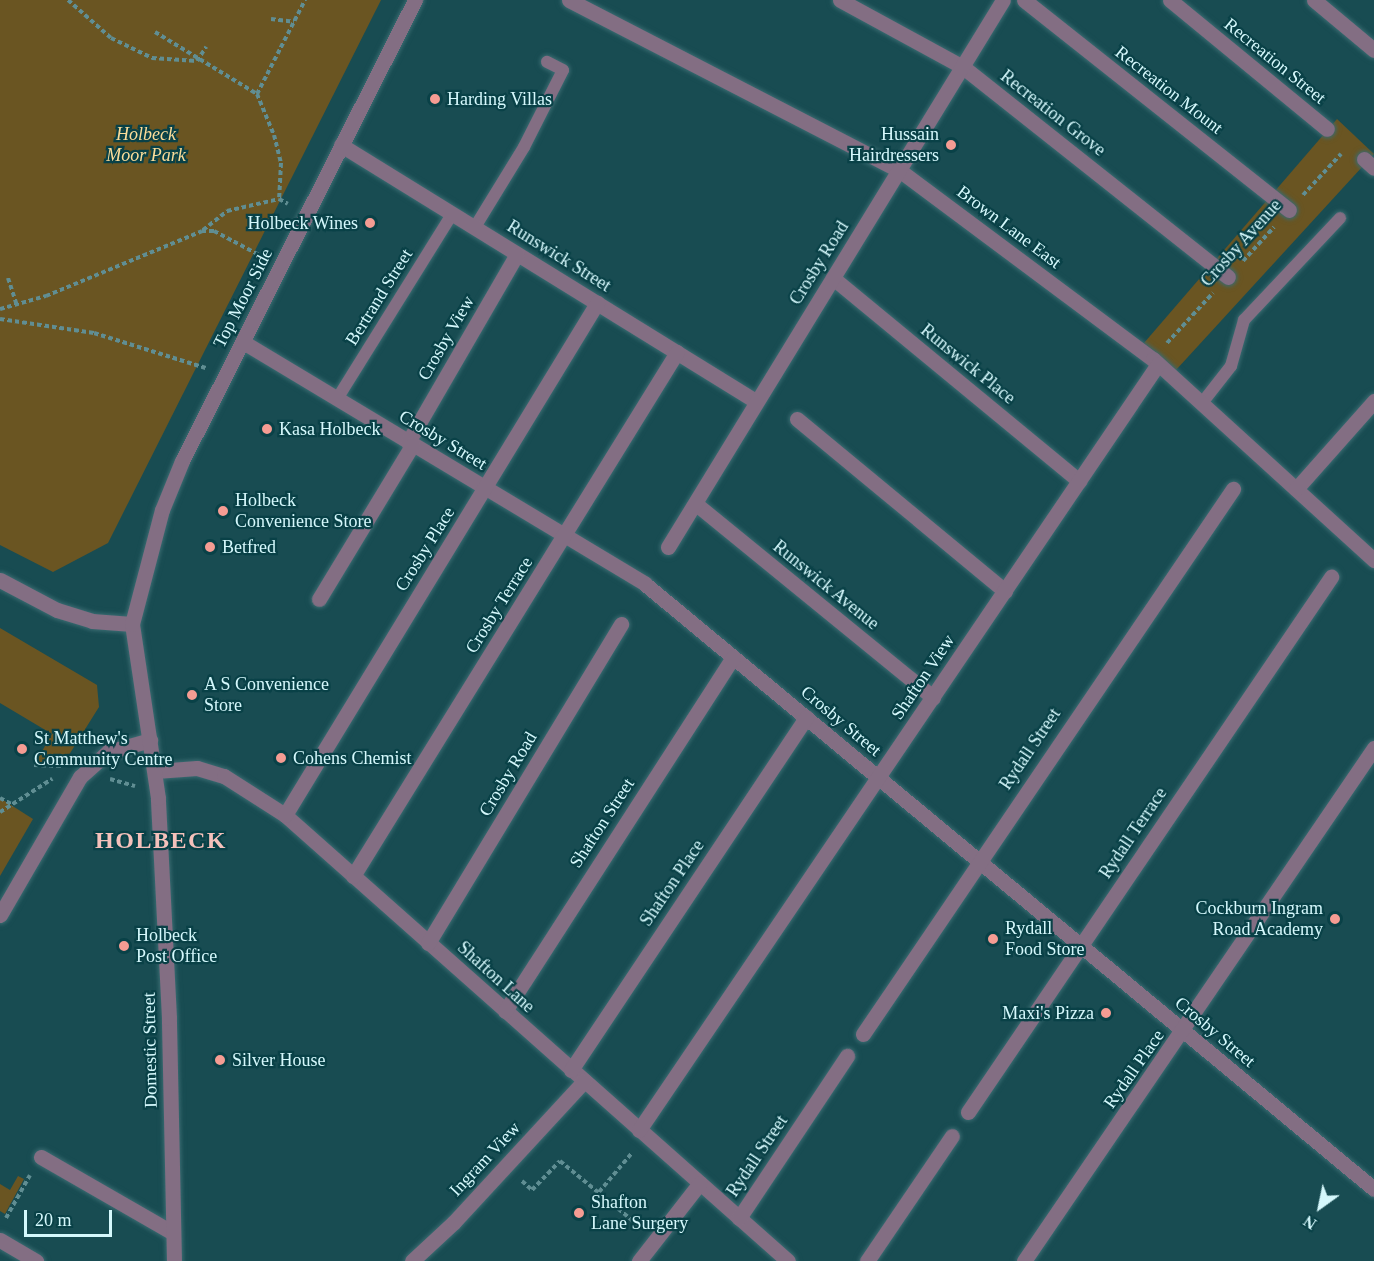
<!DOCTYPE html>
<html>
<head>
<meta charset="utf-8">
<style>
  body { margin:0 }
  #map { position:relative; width:1374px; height:1261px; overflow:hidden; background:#184c52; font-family:"Times New Roman",serif }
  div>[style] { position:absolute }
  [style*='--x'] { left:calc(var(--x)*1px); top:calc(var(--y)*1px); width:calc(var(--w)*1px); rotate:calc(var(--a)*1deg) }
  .green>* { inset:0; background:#6a5522 }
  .path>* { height:4px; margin-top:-2px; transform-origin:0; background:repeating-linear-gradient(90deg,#608e93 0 4.5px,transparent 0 7.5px) }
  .roads { filter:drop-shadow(0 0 2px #3a6b71) drop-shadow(0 0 2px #3a6b71) }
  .service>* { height:12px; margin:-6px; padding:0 6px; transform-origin:6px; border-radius:6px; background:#836e83 }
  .minor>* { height:15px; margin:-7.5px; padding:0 7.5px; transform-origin:7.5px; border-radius:7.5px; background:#836e83 }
  .tertiary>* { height:15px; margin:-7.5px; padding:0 7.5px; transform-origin:7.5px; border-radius:7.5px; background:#836e83 }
  .dots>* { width:16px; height:16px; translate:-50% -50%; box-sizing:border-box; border:3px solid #094147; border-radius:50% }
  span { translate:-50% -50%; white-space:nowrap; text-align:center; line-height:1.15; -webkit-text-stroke:4.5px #094147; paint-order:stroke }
  .street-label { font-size:18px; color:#d5f8fc }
  .poi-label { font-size:18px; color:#d5f8fc }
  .left { translate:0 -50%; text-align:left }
  .right { translate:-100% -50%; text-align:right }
  .park-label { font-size:18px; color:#fbdc99; font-style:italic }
  .district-label { font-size:24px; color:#f5c1bb; font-weight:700; letter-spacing:1.5px }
  .north { position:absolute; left:1290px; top:1177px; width:60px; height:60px; -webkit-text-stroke:4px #094147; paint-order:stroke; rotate:213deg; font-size:16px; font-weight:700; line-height:24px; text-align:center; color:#d5f8fc }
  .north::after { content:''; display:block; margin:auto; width:21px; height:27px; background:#d5f8fc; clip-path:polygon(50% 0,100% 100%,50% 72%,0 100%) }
  .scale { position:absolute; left:24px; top:1210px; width:88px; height:27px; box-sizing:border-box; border:3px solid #d5f8fc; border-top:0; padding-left:8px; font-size:18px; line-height:21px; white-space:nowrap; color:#d5f8fc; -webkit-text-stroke:4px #094147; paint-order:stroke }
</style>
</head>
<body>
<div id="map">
  <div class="green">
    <div style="clip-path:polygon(0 0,381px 0,108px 543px,53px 572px,0 545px)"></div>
    <div style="clip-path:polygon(1337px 119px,1374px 154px,1176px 370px,1144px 343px)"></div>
    <div style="clip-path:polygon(0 628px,97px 685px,99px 707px,62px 766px,34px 765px,52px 734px,0 703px)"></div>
    <div style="clip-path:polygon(0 798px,33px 819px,0 876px)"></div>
    <div style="clip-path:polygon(18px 1176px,24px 1179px,5px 1214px,0 1211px,0 1184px,10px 1190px)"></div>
  </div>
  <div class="path">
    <div style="--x:68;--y:0;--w:57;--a:41.5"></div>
    <div style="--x:111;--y:38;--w:46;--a:26"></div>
    <div style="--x:152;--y:58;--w:45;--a:3.8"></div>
    <div style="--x:197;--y:61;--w:17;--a:-57"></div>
    <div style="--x:271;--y:19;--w:23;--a:7"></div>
    <div style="--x:155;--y:32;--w:119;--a:31.3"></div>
    <div style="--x:257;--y:94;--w:44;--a:67.5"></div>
    <div style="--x:274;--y:135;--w:29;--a:76"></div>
    <div style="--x:281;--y:163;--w:36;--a:93"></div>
    <div style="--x:257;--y:94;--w:106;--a:-62.9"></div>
    <div style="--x:1303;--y:195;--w:56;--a:-47.2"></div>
    <div style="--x:203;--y:230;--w:31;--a:-38"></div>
    <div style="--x:227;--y:211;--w:53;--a:-13"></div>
    <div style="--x:279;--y:199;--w:10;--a:29"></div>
    <div style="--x:1243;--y:261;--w:46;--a:-47.6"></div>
    <div style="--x:8;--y:278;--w:28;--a:72"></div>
    <div style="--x:0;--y:309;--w:48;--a:-15.8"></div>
    <div style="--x:46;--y:296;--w:169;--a:-22.6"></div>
    <div style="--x:202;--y:231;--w:12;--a:0"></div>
    <div style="--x:214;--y:231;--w:53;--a:28"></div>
    <div style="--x:0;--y:319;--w:95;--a:8.5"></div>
    <div style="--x:94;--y:333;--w:117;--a:17.4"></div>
    <div style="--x:1167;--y:343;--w:68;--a:-47.4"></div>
    <div style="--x:34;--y:765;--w:27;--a:2"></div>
    <div style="--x:110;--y:779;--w:26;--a:16"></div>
    <div style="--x:0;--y:798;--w:15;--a:28"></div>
    <div style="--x:0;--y:812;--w:62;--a:-32.4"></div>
    <div style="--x:522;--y:1181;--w:13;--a:42"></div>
    <div style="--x:532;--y:1190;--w:40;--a:-46"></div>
    <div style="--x:560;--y:1161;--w:102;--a:39.4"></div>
    <div style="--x:599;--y:1192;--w:51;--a:-49.8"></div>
    <div style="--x:6;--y:1218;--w:49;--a:-60.8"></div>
  </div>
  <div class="roads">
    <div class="service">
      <div style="--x:475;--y:227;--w:94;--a:-58.5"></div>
      <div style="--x:524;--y:147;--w:86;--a:-63.1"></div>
      <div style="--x:563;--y:70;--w:18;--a:-153"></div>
      <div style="--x:337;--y:399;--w:218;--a:-58.1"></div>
      <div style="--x:1202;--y:403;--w:47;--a:-51.9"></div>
      <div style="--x:1231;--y:366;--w:48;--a:-74.2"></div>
      <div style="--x:1244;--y:320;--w:140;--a:-46.7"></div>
    </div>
    <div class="minor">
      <div style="--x:569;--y:0;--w:371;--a:27.3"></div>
      <div style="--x:899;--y:170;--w:317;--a:36.7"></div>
      <div style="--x:1153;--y:359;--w:299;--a:42.3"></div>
      <div style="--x:840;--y:0;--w:140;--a:28.6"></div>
      <div style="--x:963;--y:67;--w:338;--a:38.4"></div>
      <div style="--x:1024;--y:0;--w:338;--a:38.4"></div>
      <div style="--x:1170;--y:0;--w:203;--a:39.4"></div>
      <div style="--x:1314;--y:0;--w:78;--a:39.8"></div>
      <div style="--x:341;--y:145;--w:488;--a:31.7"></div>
      <div style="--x:1364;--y:159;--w:13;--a:42"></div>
      <div style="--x:833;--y:278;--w:319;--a:39.5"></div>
      <div style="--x:243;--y:342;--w:469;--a:31"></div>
      <div style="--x:645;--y:584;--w:947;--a:39.69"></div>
      <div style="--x:797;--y:419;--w:270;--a:39.6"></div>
      <div style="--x:408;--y:442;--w:217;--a:-59.9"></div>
      <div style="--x:1296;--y:489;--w:118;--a:-48.4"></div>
      <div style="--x:696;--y:504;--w:306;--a:39.2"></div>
      <div style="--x:668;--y:547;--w:641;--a:-58.52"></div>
      <div style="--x:319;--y:599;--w:181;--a:-58.8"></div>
      <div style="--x:156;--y:771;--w:41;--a:-4.2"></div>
      <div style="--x:197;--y:768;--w:28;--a:17"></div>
      <div style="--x:224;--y:776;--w:72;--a:32.6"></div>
      <div style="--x:285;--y:815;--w:672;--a:41.56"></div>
      <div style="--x:285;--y:815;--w:600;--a:-58.64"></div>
      <div style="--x:353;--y:876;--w:616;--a:-58.27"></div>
      <div style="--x:428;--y:943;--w:373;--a:-58.8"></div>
      <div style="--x:505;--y:1011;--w:421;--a:-57.2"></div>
      <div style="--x:863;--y:1034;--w:659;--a:-55.83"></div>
      <div style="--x:571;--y:1070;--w:424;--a:-56.3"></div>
      <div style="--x:968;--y:1112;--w:647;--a:-55.84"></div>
      <div style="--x:639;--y:1130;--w:925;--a:-55.88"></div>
      <div style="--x:41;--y:1157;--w:152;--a:29.9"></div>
      <div style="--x:739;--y:1218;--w:195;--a:-56.3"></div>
      <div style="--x:0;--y:1240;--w:42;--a:30.3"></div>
      <div style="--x:412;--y:1261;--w:57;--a:-42.9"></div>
      <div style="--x:454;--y:1222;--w:192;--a:-47.3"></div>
      <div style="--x:639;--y:1261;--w:99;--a:-52"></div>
      <div style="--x:867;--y:1261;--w:151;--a:-55.8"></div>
      <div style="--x:1024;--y:1261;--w:621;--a:-55.7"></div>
    </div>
    <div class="tertiary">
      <div style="--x:0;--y:580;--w:64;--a:27.8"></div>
      <div style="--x:57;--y:610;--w:37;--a:17"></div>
      <div style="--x:92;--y:621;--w:40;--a:4.3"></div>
      <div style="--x:0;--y:915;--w:160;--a:-59.9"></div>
      <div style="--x:80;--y:777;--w:38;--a:-42"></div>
      <div style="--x:108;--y:752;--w:44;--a:-15.9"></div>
      <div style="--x:174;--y:1261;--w:243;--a:-91.2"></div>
      <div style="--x:169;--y:1018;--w:220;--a:-92.9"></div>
      <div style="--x:158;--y:798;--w:176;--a:-98.5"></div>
      <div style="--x:132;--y:624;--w:118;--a:-75.3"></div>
      <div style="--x:162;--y:510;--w:53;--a:-67.8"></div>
      <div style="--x:182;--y:461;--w:517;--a:-63.19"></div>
    </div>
  </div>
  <div class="dots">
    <div style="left:435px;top:99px;background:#f59c93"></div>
    <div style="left:951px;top:145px;background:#f59c93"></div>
    <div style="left:370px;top:223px;background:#f59c93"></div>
    <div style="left:267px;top:429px;background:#f59c93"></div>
    <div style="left:223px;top:511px;background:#f59c93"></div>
    <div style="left:210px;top:547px;background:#f59c93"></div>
    <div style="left:192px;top:695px;background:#f59c93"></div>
    <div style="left:22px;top:749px;background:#f59c93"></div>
    <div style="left:281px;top:758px;background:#f59c93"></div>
    <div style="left:1335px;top:919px;background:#f59c93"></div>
    <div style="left:993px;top:939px;background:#f59c93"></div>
    <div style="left:124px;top:946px;background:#f59c93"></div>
    <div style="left:1106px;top:1013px;background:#f59c93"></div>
    <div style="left:220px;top:1060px;background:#f59c93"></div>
    <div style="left:579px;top:1213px;background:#f59c93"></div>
  </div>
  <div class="street-label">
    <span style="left:1275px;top:61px;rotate:39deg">Recreation Street</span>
    <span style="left:1169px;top:90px;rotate:38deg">Recreation Mount</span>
    <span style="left:1053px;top:113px;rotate:38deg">Recreation Grove</span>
    <span style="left:1009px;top:227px;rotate:37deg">Brown Lane East</span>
    <span style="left:1241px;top:243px;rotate:-48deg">Crosby Avenue</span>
    <span style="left:559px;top:256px;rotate:32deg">Runswick Street</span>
    <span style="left:819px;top:263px;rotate:-58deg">Crosby Road</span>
    <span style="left:379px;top:297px;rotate:-58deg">Bertrand Street</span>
    <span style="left:243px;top:298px;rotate:-63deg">Top Moor Side</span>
    <span style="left:446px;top:338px;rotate:-60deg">Crosby View</span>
    <span style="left:968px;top:364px;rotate:39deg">Runswick Place</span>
    <span style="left:443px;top:440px;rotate:31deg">Crosby Street</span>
    <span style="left:425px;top:549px;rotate:-58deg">Crosby Place</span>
    <span style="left:826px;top:585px;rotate:39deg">Runswick Avenue</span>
    <span style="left:499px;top:605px;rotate:-58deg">Crosby Terrace</span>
    <span style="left:923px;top:677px;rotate:-56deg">Shafton View</span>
    <span style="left:841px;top:721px;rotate:40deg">Crosby Street</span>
    <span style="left:1030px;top:749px;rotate:-56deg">Rydall Street</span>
    <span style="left:508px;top:774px;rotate:-59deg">Crosby Road</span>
    <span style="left:602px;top:823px;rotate:-57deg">Shafton Street</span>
    <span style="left:1133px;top:833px;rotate:-56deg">Rydall Terrace</span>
    <span style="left:672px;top:883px;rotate:-56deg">Shafton Place</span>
    <span style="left:496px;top:977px;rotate:42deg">Shafton Lane</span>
    <span style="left:1215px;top:1032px;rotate:40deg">Crosby Street</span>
    <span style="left:150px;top:1050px;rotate:-91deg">Domestic Street</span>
    <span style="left:1134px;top:1069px;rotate:-55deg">Rydall Place</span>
    <span style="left:757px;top:1156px;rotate:-56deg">Rydall Street</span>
    <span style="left:485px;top:1159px;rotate:-47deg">Ingram View</span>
  </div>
  <div class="poi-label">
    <span class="left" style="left:447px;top:99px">Harding Villas</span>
    <span class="right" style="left:939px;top:145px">Hussain<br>Hairdressers</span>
    <span class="right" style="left:358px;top:223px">Holbeck Wines</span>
    <span class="left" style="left:279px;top:429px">Kasa Holbeck</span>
    <span class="left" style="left:235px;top:511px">Holbeck<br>Convenience Store</span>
    <span class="left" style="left:222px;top:547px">Betfred</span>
    <span class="left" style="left:204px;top:695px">A S Convenience<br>Store</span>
    <span class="left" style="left:34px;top:749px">St Matthew's<br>Community Centre</span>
    <span class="left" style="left:293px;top:758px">Cohens Chemist</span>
    <span class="right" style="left:1323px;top:919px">Cockburn Ingram<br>Road Academy</span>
    <span class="left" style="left:1005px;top:939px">Rydall<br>Food Store</span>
    <span class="left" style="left:136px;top:946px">Holbeck<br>Post Office</span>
    <span class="right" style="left:1094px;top:1013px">Maxi's Pizza</span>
    <span class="left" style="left:232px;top:1060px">Silver House</span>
    <span class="left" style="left:591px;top:1213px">Shafton<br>Lane Surgery</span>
  </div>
  <div class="park-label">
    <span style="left:146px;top:145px">Holbeck<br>Moor Park</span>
  </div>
  <div class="district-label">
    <span style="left:161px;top:841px">HOLBECK</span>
  </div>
  <div class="north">N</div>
  <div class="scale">20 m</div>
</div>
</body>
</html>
